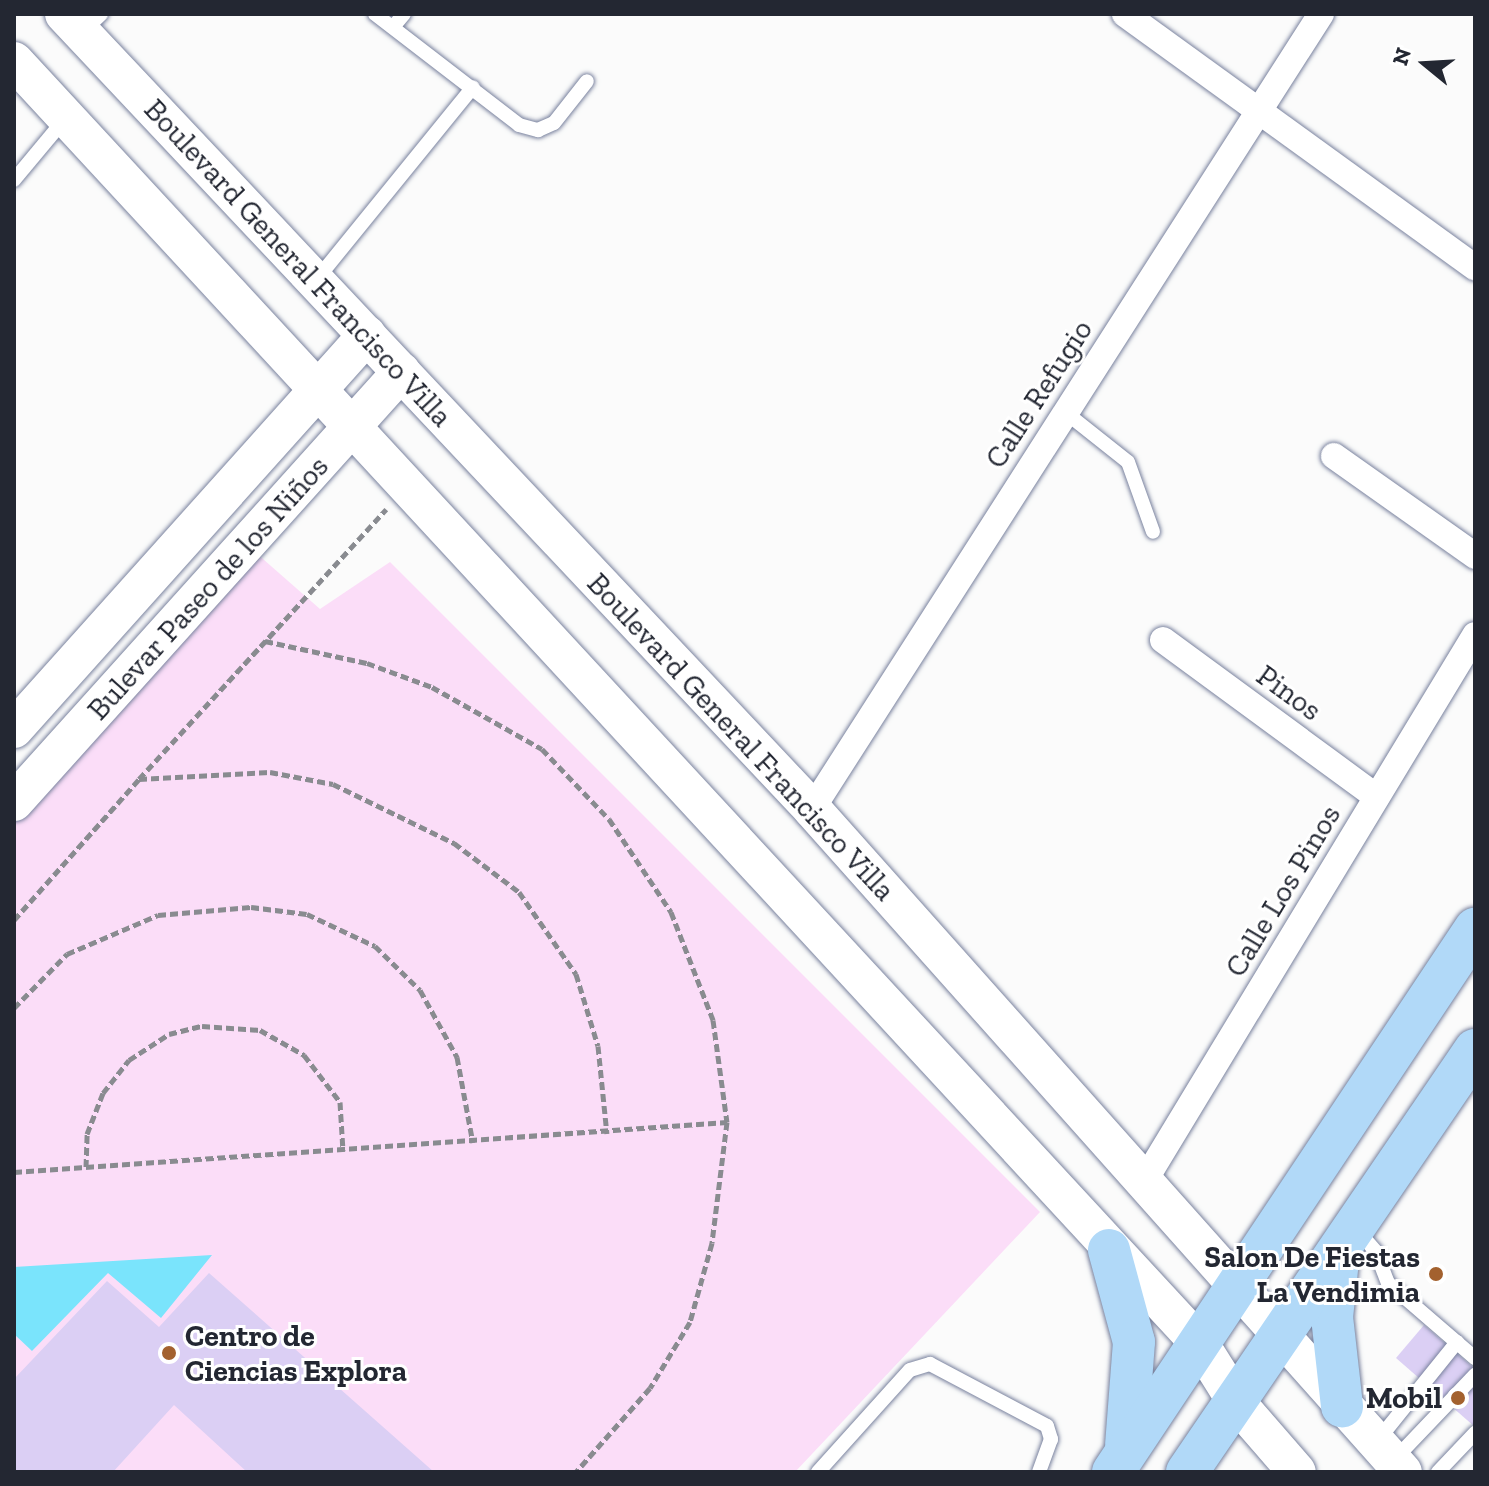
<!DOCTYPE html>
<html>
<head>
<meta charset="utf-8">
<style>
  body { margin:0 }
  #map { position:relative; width:1489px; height:1486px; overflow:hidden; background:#fbfbfb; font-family:"Zilla Slab",serif }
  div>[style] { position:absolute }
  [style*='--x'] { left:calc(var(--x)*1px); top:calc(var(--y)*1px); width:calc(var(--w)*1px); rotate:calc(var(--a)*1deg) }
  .green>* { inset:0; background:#fbddf8 }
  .water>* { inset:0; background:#7ae4fc }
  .building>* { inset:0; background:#dbcff4 }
  .path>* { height:5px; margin-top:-2.5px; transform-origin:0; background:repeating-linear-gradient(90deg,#898b90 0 8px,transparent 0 12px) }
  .roads { filter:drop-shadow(0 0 2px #79829e) drop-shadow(0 0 2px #79829e) }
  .lane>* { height:14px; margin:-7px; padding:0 7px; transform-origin:7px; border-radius:7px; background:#fff }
  .street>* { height:26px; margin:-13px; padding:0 13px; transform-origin:13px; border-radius:13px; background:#fff }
  .secondary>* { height:38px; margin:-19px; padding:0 19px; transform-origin:19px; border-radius:19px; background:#fff }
  .primary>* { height:42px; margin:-21px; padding:0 21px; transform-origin:21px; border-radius:21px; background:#b1d9f8 }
  .dots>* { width:22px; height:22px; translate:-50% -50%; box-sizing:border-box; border:4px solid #fff; border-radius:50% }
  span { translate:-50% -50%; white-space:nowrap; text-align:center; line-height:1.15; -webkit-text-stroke:6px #fff; paint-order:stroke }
  .street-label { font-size:30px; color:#232732 }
  .poi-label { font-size:30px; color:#232732; font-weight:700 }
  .right { translate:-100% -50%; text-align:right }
  .left { translate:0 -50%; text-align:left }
  .frame { position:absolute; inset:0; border:16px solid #232732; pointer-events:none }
  .north { position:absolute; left:1385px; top:24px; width:80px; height:80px; -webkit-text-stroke:6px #fff; paint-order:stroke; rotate:288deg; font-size:22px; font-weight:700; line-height:32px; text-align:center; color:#232732 }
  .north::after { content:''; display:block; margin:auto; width:28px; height:36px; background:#232732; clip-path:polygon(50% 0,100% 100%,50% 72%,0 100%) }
</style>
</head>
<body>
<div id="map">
  <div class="green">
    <div style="clip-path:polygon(255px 552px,320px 609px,390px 562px,1040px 1212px,795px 1472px,14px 1472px,14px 819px)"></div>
  </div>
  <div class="water">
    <div style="clip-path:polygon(212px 1255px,161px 1318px,108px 1273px,32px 1351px,14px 1334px,14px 1267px)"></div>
  </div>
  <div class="building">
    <div style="clip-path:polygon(209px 1273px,434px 1472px,247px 1472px,174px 1405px,113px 1472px,14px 1472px,14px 1379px,107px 1281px,159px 1327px)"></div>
    <div style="clip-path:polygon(1424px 1325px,1475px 1369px,1475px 1427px,1396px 1358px)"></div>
  </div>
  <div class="path">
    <div style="--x:265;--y:641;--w:104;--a:12.2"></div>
    <div style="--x:367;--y:663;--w:69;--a:20.3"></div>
    <div style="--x:432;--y:687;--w:126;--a:29.4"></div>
    <div style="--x:542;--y:749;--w:97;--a:46.3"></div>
    <div style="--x:609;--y:819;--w:112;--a:56.3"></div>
    <div style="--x:671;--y:912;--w:116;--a:68.7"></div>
    <div style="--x:713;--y:1020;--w:103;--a:82.2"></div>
    <div style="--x:727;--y:1122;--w:122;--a:97.1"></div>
    <div style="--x:712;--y:1243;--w:82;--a:105.6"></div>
    <div style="--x:690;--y:1322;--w:77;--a:121.2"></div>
    <div style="--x:650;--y:1388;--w:112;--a:131.4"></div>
    <div style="--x:139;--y:779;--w:366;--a:-47.5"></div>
    <div style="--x:14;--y:920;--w:188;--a:-48.4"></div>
    <div style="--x:139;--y:779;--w:131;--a:-3.1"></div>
    <div style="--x:270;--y:772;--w:64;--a:10.8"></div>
    <div style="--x:333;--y:784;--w:135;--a:26"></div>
    <div style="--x:454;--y:843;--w:81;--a:37"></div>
    <div style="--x:519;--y:892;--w:100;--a:55.2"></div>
    <div style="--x:576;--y:974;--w:75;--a:73"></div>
    <div style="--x:598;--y:1046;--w:88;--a:84.2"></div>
    <div style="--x:14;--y:1008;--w:76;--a:-45.5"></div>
    <div style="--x:67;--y:954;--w:99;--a:-23.2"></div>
    <div style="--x:158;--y:915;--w:93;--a:-4.9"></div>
    <div style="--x:251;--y:907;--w:56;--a:7.1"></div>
    <div style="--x:307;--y:914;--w:75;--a:25.2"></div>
    <div style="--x:375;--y:946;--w:63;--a:44.4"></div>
    <div style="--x:420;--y:990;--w:77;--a:61.1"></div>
    <div style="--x:457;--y:1057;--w:87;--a:79.5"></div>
    <div style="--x:86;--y:1167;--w:33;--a:-88"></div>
    <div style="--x:87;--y:1134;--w:44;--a:-68.7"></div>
    <div style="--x:103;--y:1093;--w:42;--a:-51.8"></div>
    <div style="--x:129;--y:1060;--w:48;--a:-33"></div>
    <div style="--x:169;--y:1034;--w:34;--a:-14"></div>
    <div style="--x:202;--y:1026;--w:58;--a:3.9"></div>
    <div style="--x:260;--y:1030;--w:51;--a:29.6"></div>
    <div style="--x:304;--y:1055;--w:59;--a:52.5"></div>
    <div style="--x:340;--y:1102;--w:49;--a:86.5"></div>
    <div style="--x:14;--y:1172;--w:715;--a:-4.01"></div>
  </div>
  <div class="roads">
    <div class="lane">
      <div style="--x:375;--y:14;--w:182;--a:37.6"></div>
      <div style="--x:519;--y:125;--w:20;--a:15"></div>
      <div style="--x:538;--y:130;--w:17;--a:-24"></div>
      <div style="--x:554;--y:123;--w:53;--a:-51.8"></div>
      <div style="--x:393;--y:27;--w:17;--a:-50"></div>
      <div style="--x:82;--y:32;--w:26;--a:-43"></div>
      <div style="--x:14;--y:180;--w:78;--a:-50.2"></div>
      <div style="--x:317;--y:279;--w:247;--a:-50.9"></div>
      <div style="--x:1065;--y:412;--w:80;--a:38.4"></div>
      <div style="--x:1128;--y:462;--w:74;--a:70.3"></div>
      <div style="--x:1358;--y:1231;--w:28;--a:49"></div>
      <div style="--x:1376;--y:1252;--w:33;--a:69"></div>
      <div style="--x:1388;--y:1283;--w:115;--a:40.8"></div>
      <div style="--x:1378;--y:1440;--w:126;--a:-51.1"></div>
      <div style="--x:1393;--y:1461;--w:119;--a:-46.4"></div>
      <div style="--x:818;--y:1472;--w:137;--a:-48"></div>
      <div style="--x:910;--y:1370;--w:21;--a:-17"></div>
      <div style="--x:930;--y:1364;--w:132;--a:27.9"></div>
      <div style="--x:1047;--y:1426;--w:14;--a:73"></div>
      <div style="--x:1051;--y:1439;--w:35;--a:110"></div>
      <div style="--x:1438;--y:1472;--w:54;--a:-46.5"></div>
    </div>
    <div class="street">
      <div style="--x:1125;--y:14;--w:432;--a:35.9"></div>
      <div style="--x:1334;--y:456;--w:173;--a:35.3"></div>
      <div style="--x:1163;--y:640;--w:265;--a:36.3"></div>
      <div style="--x:812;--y:809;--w:944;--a:-57.37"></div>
      <div style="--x:1145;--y:1180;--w:637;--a:-58.8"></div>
    </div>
    <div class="secondary">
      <div style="--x:64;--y:14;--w:1092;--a:46.74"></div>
      <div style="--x:812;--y:809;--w:888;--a:48.29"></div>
      <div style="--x:14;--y:61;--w:1747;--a:47.25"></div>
      <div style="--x:1200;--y:1344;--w:70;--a:57.9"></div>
      <div style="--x:1237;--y:1403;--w:91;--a:49"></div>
      <div style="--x:14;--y:729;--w:529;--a:-48.14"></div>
      <div style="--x:14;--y:802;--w:579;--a:-48.01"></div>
    </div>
    <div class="primary">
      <div style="--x:1109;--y:1250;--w:95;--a:74.8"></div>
      <div style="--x:1134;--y:1342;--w:103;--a:94.4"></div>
      <div style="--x:1338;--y:1260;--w:57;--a:96"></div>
      <div style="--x:1332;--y:1317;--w:90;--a:83.6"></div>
      <div style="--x:1113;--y:1472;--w:653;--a:-56.31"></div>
      <div style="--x:1187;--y:1472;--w:511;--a:-55.69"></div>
    </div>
  </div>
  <div class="dots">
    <div style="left:1436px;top:1274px;background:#a3612e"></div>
    <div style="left:169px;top:1353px;background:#a3612e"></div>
    <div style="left:1458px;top:1398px;background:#a3612e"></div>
  </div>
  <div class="street-label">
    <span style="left:298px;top:263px;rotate:47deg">Boulevard General Francisco Villa</span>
    <span style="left:1039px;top:394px;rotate:-57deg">Calle Refugio</span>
    <span style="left:208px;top:588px;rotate:-48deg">Bulevar Paseo de los Niños</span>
    <span style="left:1289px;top:693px;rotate:36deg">Pinos</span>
    <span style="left:741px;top:737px;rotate:47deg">Boulevard General Francisco Villa</span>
    <span style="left:1283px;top:891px;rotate:-59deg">Calle Los Pinos</span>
  </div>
  <div class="poi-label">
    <span class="right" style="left:1420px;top:1274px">Salon De Fiestas<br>La Vendimia</span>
    <span class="left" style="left:185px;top:1353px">Centro de<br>Ciencias Explora</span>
    <span class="right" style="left:1442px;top:1398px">Mobil</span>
  </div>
  <div class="frame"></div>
  <div class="north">N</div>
</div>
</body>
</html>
